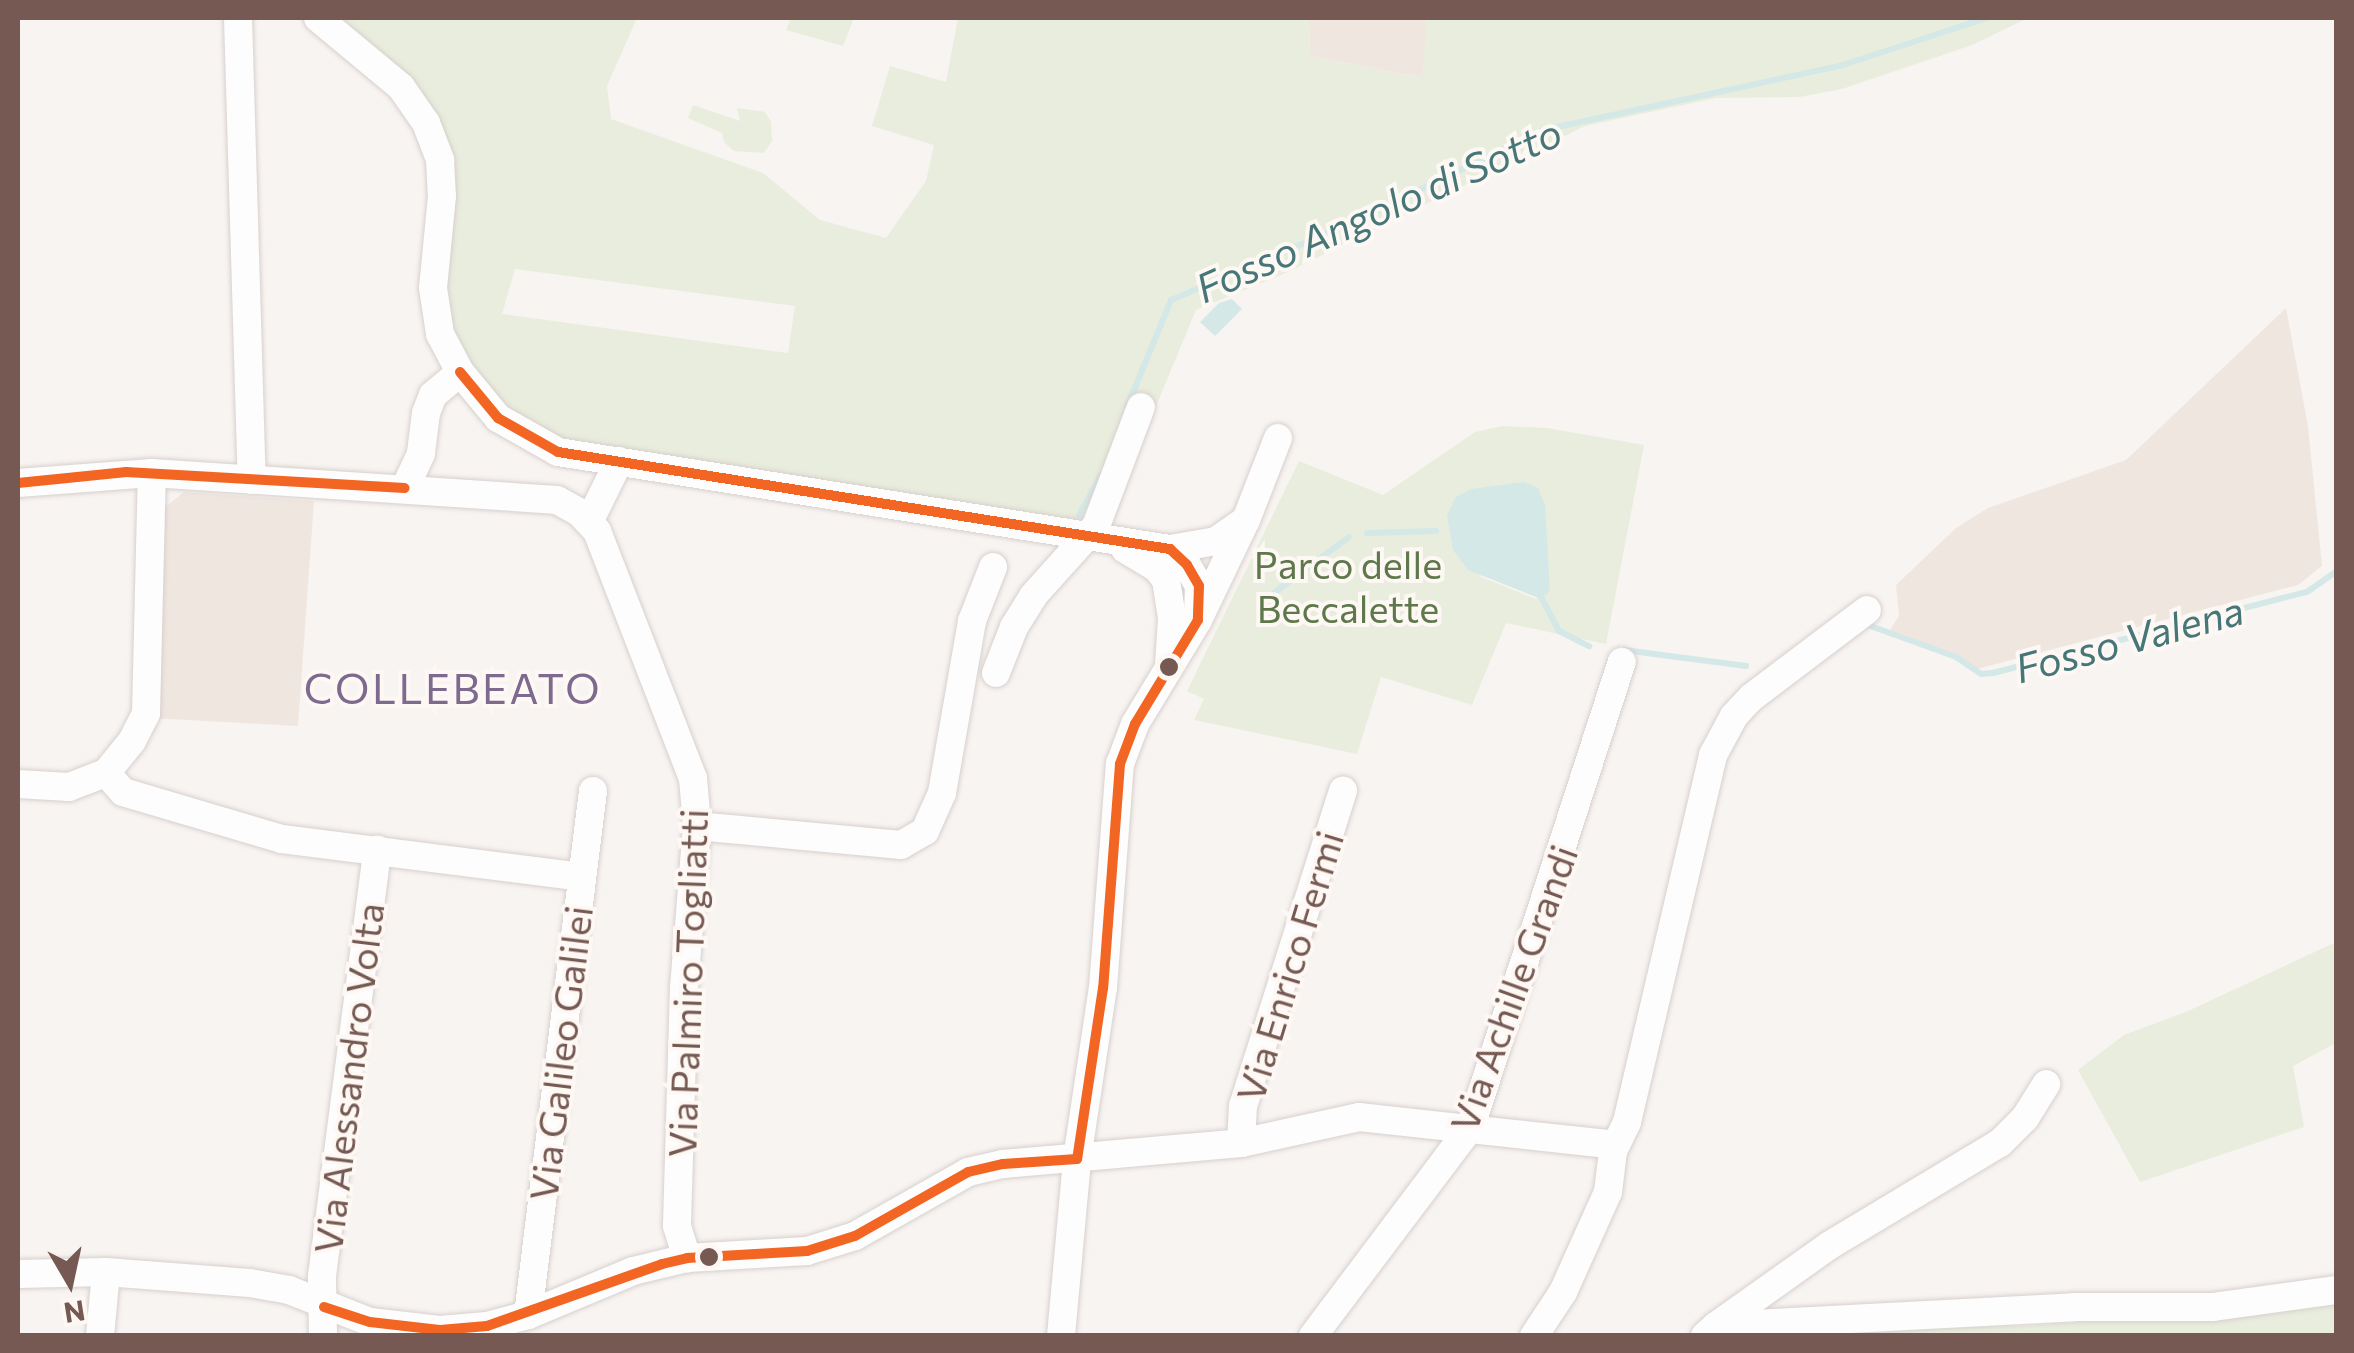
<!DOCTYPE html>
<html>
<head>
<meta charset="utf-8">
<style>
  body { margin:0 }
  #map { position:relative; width:2354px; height:1353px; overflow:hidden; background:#f8f4f1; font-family:Commissioner,sans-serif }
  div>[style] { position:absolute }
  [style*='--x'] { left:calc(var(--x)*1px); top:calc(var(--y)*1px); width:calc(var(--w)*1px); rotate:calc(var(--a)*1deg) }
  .residential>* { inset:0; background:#f0e6e0 }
  .green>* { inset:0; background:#e9eddd }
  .water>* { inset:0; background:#d3e8e7 }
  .stream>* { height:6px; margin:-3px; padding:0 3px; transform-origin:3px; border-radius:3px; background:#d3e8e7 }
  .roads { filter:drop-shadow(0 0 2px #d7d0cd) drop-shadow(0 0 2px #d7d0cd) }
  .minor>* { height:28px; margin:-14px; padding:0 14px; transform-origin:14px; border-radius:14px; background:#fefdfd }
  .bus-1>* { height:10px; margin:-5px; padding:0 5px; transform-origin:5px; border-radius:5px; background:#f26522 }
  .dots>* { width:28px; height:28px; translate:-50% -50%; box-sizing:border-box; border:5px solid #fef8f4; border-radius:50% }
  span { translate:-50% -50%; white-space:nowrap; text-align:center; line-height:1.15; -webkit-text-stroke:8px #fef8f4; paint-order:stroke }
  .park-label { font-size:38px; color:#5f784b }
  .street-label { font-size:38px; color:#755952 }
  .water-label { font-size:40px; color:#467677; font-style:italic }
  .quarter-label { font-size:42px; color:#7e6a8f; letter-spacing:2.5px }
  .frame { position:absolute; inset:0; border:20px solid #755952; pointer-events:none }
  .north { position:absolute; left:20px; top:1233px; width:100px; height:100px; -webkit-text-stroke:8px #fef8f4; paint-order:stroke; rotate:171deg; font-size:28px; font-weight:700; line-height:40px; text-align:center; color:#755952 }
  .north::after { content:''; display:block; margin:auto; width:35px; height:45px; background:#755952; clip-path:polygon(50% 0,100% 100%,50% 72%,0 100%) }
</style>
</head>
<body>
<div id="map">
  <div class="residential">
    <div style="clip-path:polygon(1309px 18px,1427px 18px,1423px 78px,1310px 56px)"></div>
    <div style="clip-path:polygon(2286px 308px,2308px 426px,2322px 566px,2298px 585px,1977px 669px,1955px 654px,1890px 630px,1899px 616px,1896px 585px,1956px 528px,1988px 508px,2126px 460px)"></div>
    <div style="clip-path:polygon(184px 492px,314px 501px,298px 726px,150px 718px,157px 514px)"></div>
  </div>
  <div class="green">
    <div style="clip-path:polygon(evenodd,336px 18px,637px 18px,607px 86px,611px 119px,763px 173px,820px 220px,886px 238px,926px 181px,934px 145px,872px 126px,890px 66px,946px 82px,958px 18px,1309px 18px,1310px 56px,1422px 78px,1427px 18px,2028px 18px,1972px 45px,1842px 89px,1799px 97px,1716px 98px,1585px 126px,1288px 272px,1196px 310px,1106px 526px,566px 441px,516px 419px,479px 380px,452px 329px,445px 303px,443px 134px,428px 102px,336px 18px,515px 269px,795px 306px,788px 353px,502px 314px,515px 269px)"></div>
    <div style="clip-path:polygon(791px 18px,854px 18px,843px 46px,786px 30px)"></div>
    <div style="clip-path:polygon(693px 105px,740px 121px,737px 108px,765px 112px,771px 122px,772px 141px,764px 153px,734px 151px,724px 142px,722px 133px,688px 118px)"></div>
    <div style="clip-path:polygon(evenodd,1503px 426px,1547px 428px,1644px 445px,1606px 644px,1506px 623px,1472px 705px,1381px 677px,1357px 754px,1194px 720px,1204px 699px,1187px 691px,1299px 461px,1383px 495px,1475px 432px,1503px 426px,1547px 553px,1550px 591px,1536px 599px,1479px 576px,1547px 553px)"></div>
    <div style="clip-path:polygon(2336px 942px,2336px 1043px,2293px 1066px,2304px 1127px,2140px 1182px,2078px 1070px,2124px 1035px,2186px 1012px)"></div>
    <div style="clip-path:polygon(2336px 1300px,2336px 1335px,1785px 1336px,1784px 1329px,2028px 1326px)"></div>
  </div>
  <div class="water">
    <div style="clip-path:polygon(1232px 299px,1242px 309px,1215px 336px,1200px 322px,1219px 303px)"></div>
    <div style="clip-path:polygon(1524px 482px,1538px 488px,1545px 505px,1550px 591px,1541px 599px,1468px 570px,1453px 550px,1447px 515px,1456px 497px,1471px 489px)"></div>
  </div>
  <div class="stream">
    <div style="--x:1127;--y:407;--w:116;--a:-67.6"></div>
    <div style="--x:1171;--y:300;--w:199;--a:-23.1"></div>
    <div style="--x:1354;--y:222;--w:210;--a:-26"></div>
    <div style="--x:1543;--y:130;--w:307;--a:-12.2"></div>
    <div style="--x:1843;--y:65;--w:151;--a:-18.2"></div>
    <div style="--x:1079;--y:515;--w:46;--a:-61.2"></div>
    <div style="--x:1367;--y:533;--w:69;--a:-1.7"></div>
    <div style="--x:1275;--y:592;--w:92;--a:-36.6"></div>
    <div style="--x:1539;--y:593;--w:43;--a:62.2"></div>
    <div style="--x:1559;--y:631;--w:34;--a:27"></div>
    <div style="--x:1865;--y:624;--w:97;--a:19.9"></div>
    <div style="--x:1956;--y:657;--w:30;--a:34"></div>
    <div style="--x:1981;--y:674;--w:12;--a:-5"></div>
    <div style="--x:1993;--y:673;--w:324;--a:-14.5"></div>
    <div style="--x:2307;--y:592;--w:35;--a:-35"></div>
    <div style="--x:1624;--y:650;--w:123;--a:7.5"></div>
  </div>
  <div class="roads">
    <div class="minor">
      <div style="--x:238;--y:18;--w:462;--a:88.3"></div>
      <div style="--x:318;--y:18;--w:108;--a:39.7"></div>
      <div style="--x:401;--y:87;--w:44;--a:55.2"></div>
      <div style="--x:426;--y:123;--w:40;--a:69"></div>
      <div style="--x:440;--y:160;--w:36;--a:87"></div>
      <div style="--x:442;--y:196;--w:92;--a:95.6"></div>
      <div style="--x:433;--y:288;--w:47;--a:81.3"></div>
      <div style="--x:440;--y:334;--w:43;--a:62.2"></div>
      <div style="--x:460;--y:372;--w:60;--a:50.4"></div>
      <div style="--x:498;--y:418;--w:69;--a:29.5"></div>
      <div style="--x:558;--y:452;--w:620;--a:9.01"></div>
      <div style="--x:1170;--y:549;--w:23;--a:43"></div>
      <div style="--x:1187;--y:565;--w:24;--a:60"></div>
      <div style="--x:1199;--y:586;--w:34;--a:92"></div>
      <div style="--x:18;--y:483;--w:134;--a:-4.3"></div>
      <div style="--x:152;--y:473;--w:406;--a:3.8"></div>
      <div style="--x:557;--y:500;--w:26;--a:29"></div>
      <div style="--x:580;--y:513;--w:25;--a:47"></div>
      <div style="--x:597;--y:531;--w:265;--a:68.8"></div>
      <div style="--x:693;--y:778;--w:48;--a:85.2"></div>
      <div style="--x:697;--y:826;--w:163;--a:94.6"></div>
      <div style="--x:684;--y:988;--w:238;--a:91.7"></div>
      <div style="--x:677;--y:1226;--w:34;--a:73"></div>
      <div style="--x:405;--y:488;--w:38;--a:-65"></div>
      <div style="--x:421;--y:453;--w:40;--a:-82.9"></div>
      <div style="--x:426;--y:413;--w:19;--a:-69"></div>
      <div style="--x:433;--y:395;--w:35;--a:-40"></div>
      <div style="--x:589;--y:522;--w:68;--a:-63.8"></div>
      <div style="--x:1125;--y:549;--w:37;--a:31"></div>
      <div style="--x:1157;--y:568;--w:15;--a:53"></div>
      <div style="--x:1166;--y:580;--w:39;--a:81"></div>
      <div style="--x:1172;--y:619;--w:46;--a:93.7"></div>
      <div style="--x:1170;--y:549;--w:47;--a:-9.9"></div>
      <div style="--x:1216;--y:541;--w:35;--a:-35"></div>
      <div style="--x:996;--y:673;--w:49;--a:-68.6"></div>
      <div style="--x:1014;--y:627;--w:36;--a:-58"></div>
      <div style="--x:1033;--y:596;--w:94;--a:-48"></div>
      <div style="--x:1096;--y:526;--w:127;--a:-69.3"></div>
      <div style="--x:106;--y:773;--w:25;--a:48"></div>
      <div style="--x:123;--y:792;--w:166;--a:16.5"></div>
      <div style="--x:282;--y:839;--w:302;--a:7.2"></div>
      <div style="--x:18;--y:784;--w:51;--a:3.4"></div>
      <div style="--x:69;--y:787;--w:40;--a:-21"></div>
      <div style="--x:106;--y:773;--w:41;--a:-50.9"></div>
      <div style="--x:132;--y:741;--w:31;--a:-63"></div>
      <div style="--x:146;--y:713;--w:240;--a:-88.6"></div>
      <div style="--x:697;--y:826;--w:205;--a:5.3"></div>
      <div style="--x:901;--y:845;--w:28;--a:-30"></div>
      <div style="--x:925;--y:831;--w:42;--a:-65.9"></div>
      <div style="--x:942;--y:793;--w:175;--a:-80.1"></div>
      <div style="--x:972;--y:621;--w:58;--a:-68.7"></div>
      <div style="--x:1241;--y:1143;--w:37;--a:-87"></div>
      <div style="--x:1243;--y:1106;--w:331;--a:-72.4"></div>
      <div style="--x:1613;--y:1151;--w:32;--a:-64"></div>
      <div style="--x:1627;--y:1122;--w:377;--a:-76.8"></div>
      <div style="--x:1713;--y:755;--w:44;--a:-61.7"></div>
      <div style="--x:1734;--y:716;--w:26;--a:-47"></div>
      <div style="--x:1752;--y:697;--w:144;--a:-37.1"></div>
      <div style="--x:18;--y:1274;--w:88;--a:-1.3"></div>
      <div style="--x:106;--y:1272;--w:144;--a:4.4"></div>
      <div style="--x:250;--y:1283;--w:40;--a:10"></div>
      <div style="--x:289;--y:1290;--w:87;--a:21.6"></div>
      <div style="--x:370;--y:1322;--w:70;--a:6.5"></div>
      <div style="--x:440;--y:1330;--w:47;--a:-4.9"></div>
      <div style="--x:487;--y:1326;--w:42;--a:-15"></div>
      <div style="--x:528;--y:1315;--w:114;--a:-22.7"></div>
      <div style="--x:633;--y:1271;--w:56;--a:-13.5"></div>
      <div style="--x:687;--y:1258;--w:120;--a:-3.3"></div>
      <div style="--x:807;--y:1251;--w:50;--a:-17.4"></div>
      <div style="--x:855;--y:1236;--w:130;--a:-29.5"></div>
      <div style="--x:968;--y:1172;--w:36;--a:-13"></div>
      <div style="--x:1003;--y:1164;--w:239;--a:-5"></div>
      <div style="--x:1241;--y:1143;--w:121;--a:-12.4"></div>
      <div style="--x:1359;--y:1117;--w:248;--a:6.2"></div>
      <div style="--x:1606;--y:1144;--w:10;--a:45"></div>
      <div style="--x:528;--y:1315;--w:528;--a:-82.93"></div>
      <div style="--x:1716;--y:1326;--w:140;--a:-35.4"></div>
      <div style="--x:1830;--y:1245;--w:198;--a:-31"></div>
      <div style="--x:2000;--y:1143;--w:35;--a:-45"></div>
      <div style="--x:2025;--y:1118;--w:40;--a:-58"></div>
      <div style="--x:100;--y:1336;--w:64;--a:-84.6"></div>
      <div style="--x:323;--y:1336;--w:60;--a:-91"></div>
      <div style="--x:322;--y:1276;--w:430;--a:-82.6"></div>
      <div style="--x:1061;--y:1336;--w:178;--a:-84.8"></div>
      <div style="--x:1077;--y:1159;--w:173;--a:-81.4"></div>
      <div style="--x:1103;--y:988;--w:225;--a:-85.7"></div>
      <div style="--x:1120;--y:764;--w:43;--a:-69.4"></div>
      <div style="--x:1135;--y:724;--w:122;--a:-58.8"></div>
      <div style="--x:1198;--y:620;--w:111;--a:-64.4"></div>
      <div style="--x:1246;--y:520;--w:88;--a:-68.7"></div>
      <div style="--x:1313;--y:1336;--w:263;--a:-53"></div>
      <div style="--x:1471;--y:1126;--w:488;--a:-72"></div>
      <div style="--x:1534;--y:1336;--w:53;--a:-56.6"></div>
      <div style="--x:1563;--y:1292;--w:110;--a:-65.8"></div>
      <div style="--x:1608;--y:1192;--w:41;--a:-83"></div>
      <div style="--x:1705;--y:1336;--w:15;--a:-42"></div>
      <div style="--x:1716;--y:1326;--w:359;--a:-3"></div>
      <div style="--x:2074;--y:1307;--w:139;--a:0"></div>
      <div style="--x:2213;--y:1307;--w:124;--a:-7.9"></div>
    </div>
  </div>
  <div class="bus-1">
    <div style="--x:460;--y:372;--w:60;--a:50.4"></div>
    <div style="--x:498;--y:418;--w:69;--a:29.5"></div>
    <div style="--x:558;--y:452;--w:620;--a:9.01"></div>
    <div style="--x:1170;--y:549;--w:23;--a:43"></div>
    <div style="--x:1187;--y:565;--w:24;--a:60"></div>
    <div style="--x:1199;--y:586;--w:34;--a:92"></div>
    <div style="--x:1198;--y:620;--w:122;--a:121.2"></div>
    <div style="--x:1135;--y:724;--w:43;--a:110.6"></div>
    <div style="--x:1120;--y:764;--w:225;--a:94.3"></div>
    <div style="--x:1103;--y:988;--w:173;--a:98.6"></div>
    <div style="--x:18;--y:483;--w:109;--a:-5.8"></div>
    <div style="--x:126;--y:472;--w:279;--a:3.3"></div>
    <div style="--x:324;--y:1307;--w:48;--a:18.1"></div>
    <div style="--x:370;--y:1322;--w:70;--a:6.5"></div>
    <div style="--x:440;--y:1330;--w:47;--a:-4.9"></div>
    <div style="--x:487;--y:1326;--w:186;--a:-19.5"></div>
    <div style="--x:662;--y:1264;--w:26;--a:-13"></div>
    <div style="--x:687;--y:1258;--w:120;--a:-3.3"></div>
    <div style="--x:807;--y:1251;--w:50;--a:-17.4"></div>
    <div style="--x:855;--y:1236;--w:130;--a:-29.5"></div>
    <div style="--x:968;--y:1172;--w:36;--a:-13"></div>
    <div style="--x:1003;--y:1164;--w:74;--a:-3.9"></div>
  </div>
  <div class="dots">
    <div style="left:1169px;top:667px;background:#755952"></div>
    <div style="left:709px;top:1257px;background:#755952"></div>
  </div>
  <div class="park-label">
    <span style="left:1348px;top:586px">Parco delle<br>Beccalette</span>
  </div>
  <div class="street-label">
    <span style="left:1289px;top:966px;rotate:-73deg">Via Enrico Fermi</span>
    <span style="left:687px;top:983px;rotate:-88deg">Via Palmiro Togliatti</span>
    <span style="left:1513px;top:988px;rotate:-70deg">Via Achille Grandi</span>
    <span style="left:560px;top:1053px;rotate:-83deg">Via Galileo Galilei</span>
    <span style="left:348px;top:1078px;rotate:-83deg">Via Alessandro Volta</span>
  </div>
  <div class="water-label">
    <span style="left:1378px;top:209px;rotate:-24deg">Fosso Angolo di Sotto</span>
    <span style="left:2129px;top:638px;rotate:-15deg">Fosso Valena</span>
  </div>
  <div class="quarter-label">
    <span style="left:453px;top:687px">COLLEBEATO</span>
  </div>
  <div class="frame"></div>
  <div class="north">N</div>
</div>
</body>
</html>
